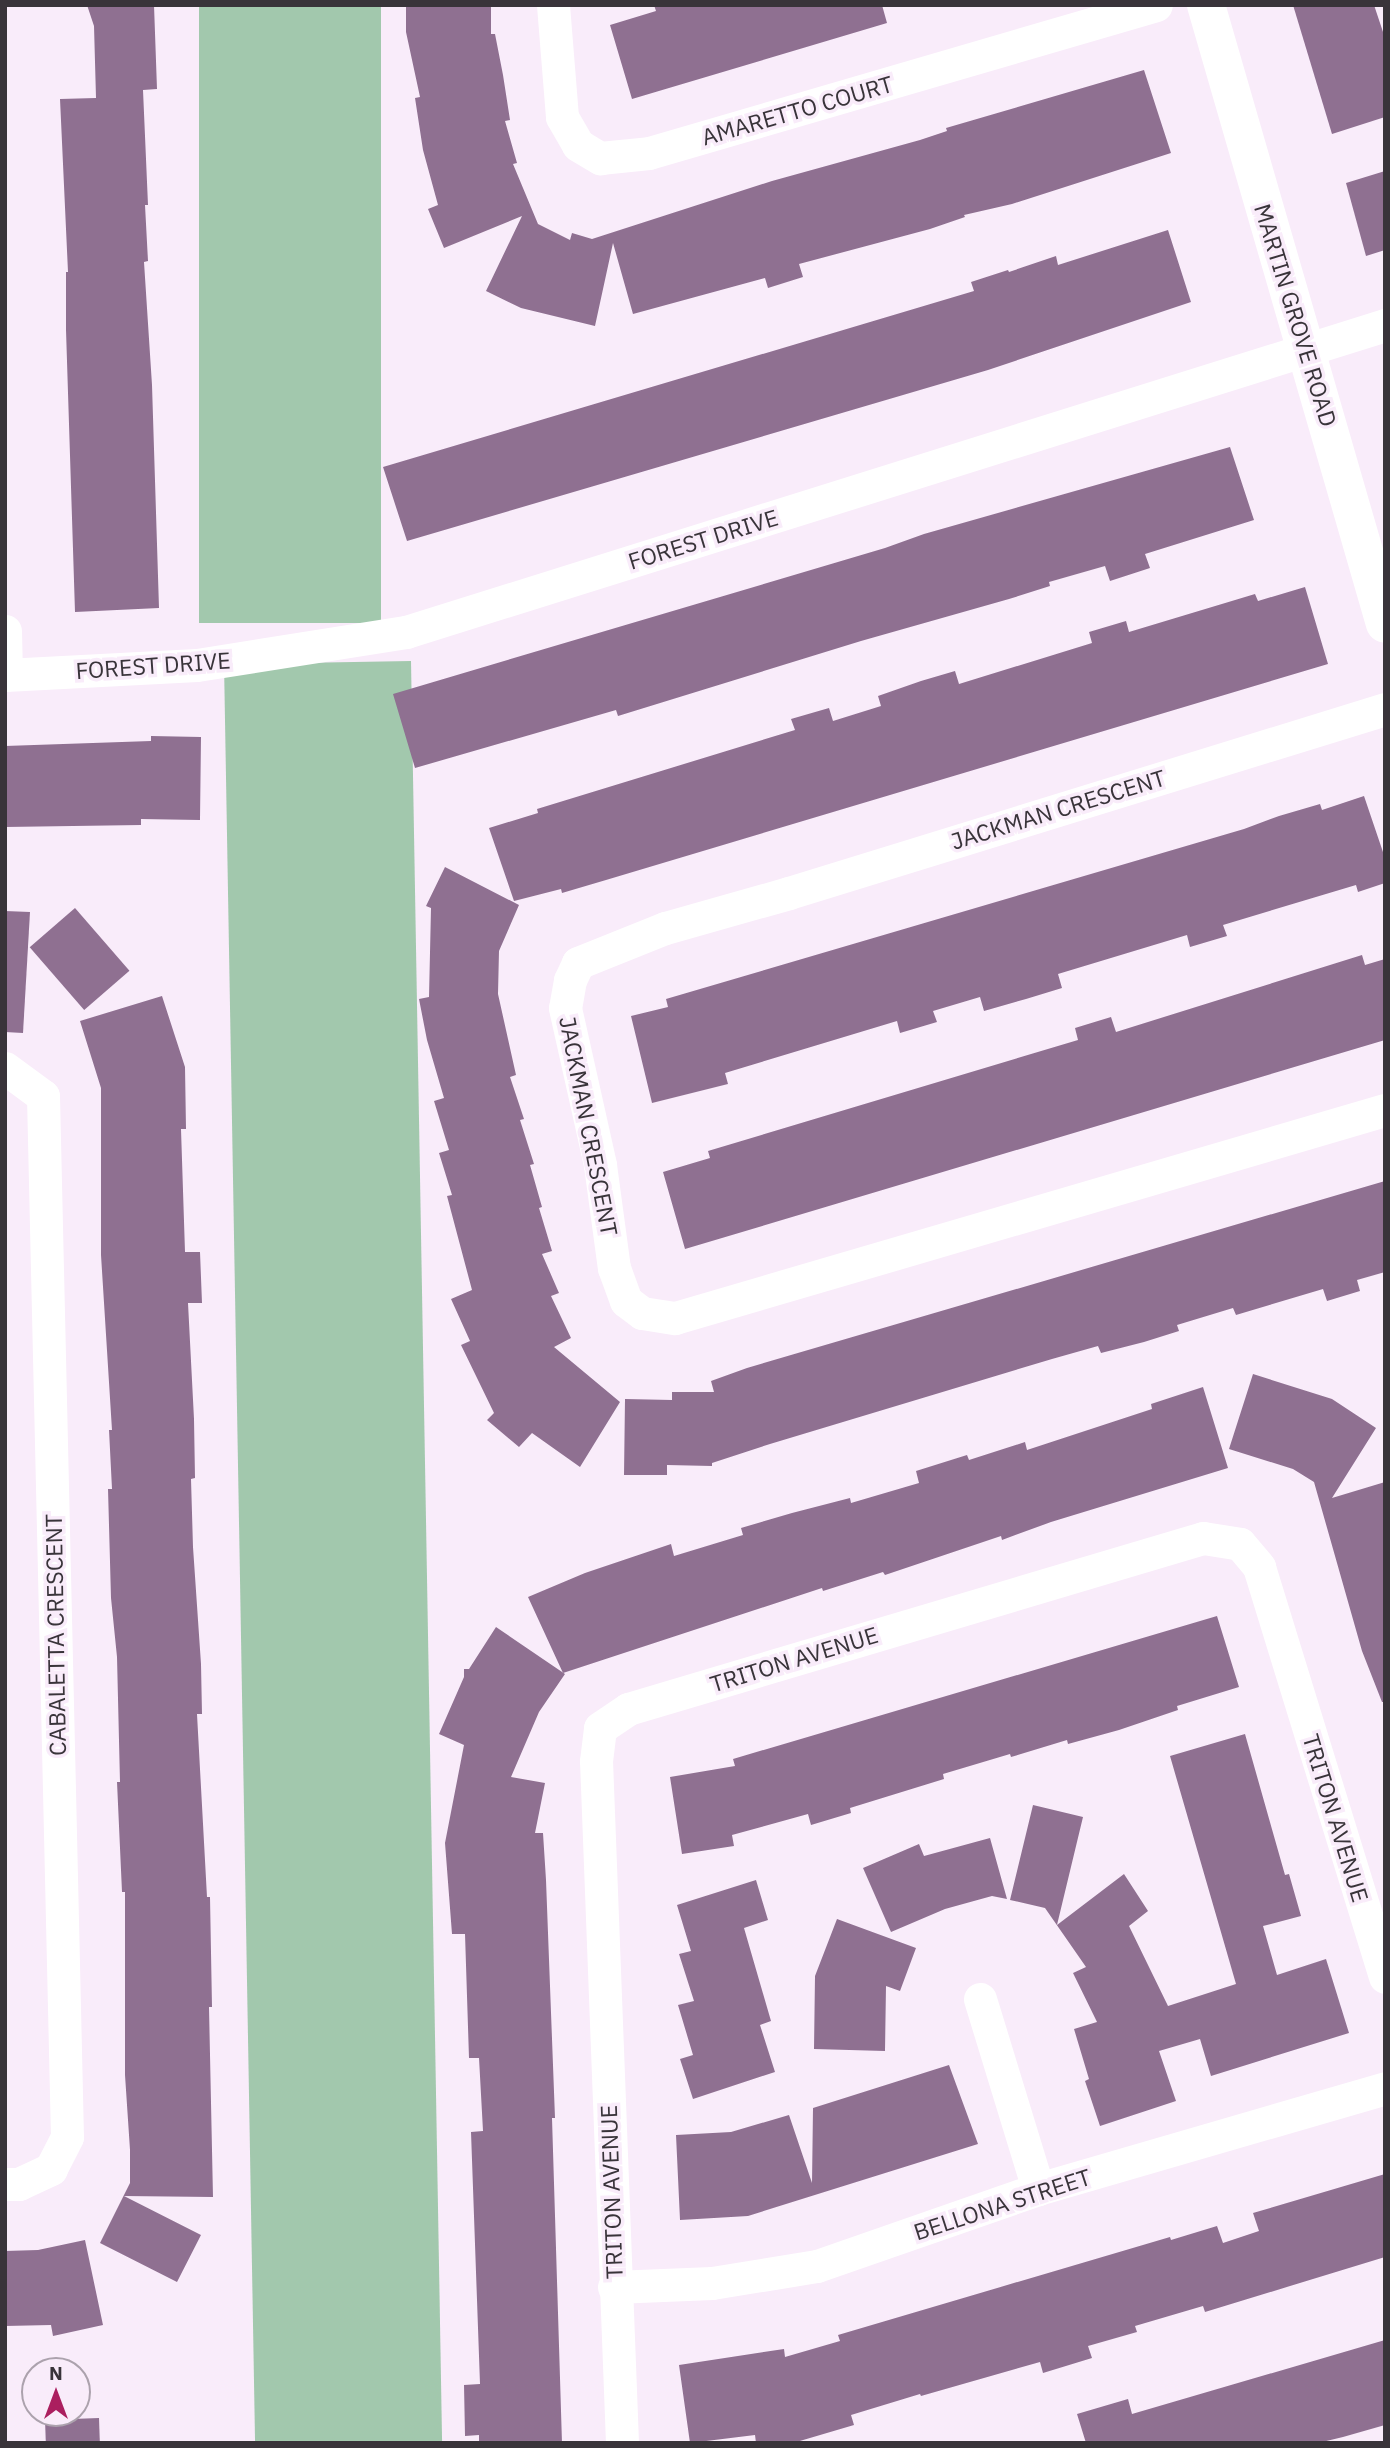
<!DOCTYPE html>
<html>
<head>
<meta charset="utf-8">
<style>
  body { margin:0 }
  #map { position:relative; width:1390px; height:2448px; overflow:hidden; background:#f9ecfa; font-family:"IBM Plex Sans",sans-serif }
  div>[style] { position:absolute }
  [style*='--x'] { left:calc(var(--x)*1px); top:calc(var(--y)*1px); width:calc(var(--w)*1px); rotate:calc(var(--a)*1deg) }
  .green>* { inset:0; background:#a2c8ad; transform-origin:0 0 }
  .building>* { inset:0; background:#8f7091; transform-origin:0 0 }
  .minor>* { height:33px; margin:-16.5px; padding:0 16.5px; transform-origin:16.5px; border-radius:16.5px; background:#fff }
  .tertiary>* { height:38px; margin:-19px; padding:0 19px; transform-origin:19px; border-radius:19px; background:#fff }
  span { translate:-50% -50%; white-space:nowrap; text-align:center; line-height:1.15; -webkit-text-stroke:7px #f9ecfa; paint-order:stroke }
  .street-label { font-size:23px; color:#39343a }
  .frame { position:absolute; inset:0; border:7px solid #39343a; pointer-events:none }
  .north { position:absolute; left:21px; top:2357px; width:70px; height:70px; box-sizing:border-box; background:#f9ecfa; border:2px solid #aca2ad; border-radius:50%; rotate:0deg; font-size:19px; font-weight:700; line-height:28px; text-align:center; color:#39343a }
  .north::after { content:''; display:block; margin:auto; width:24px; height:32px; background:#ab1f5f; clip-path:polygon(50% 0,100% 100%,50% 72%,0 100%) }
</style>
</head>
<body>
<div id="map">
  <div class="green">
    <div style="left:199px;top:5px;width:182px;height:618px"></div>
    <div style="left:411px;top:661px;width:1782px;height:187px;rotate:89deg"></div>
  </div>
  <div class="building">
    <div style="clip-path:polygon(87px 5px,154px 5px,157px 89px,143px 90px,148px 205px,145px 205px,148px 261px,144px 262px,152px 385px,159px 608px,75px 612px,66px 330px,66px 272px,68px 272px,60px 99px,96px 98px,94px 26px)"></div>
    <div style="clip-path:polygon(406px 5px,491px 5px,491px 34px,495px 34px,503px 75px,510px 120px,505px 121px,517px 163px,513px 164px,538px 224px,570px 240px,572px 233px,592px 239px,772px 181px,920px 140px,947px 131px,946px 128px,1144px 70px,1171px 153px,1012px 204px,964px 215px,965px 217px,930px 229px,799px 264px,803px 277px,768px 288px,765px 278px,633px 314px,613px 243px,595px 326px,521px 308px,486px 291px,522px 216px,444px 248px,428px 209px,438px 205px,423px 150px,415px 98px,420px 97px,406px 32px)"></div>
    <div style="clip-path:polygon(654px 5px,882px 5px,887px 23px,632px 99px,610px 25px,656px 11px)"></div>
    <div style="clip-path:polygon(1293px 5px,1374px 5px,1385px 38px,1385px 117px,1332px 134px)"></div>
    <div style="clip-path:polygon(1385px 171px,1385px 250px,1366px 256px,1346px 183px)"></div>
    <div style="clip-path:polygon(1168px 230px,1191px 302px,988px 370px,407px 541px,383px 467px,974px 291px,971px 282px,1008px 270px,1009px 272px,1056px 256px,1058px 265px)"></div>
    <div style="clip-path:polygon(1230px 447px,1254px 520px,1145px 554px,1150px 568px,1110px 581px,1105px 566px,1049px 582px,1050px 586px,1009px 599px,861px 641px,618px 716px,616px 710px,415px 768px,393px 694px,885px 548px,924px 534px)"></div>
    <div style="clip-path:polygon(1305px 587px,1328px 664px,606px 880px,562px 893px,561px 889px,514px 901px,489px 828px,538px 813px,537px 809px,795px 730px,791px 719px,829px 708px,833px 721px,881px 706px,878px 696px,921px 681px,955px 671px,959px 684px,1092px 643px,1089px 632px,1126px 621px,1129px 632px,1255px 594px,1258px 601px)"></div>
    <div style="clip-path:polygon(151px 736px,201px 737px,200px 820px,141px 819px,141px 825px,5px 827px,5px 746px,151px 741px)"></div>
    <div style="clip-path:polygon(1364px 796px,1385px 858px,1385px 883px,1358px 892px,1356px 885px,1223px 925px,1227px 936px,1190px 947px,1187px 935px,1058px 974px,1062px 988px,1026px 999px,984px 1011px,980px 997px,933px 1011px,937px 1022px,900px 1033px,897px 1021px,725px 1073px,728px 1084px,652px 1103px,631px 1016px,668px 1007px,666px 999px,1244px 829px,1279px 816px,1320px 804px,1322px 810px)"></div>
    <div style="clip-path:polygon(445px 867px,519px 905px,499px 951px,498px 994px,516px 1075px,510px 1077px,524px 1119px,520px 1120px,534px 1164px,530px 1165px,542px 1207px,539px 1208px,552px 1251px,542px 1254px,559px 1293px,551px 1296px,571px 1338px,554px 1347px,620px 1402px,580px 1467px,532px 1433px,519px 1447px,487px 1420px,494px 1413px,461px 1345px,470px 1341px,451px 1299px,472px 1290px,447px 1196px,452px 1195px,439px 1153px,449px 1150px,434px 1101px,444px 1098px,427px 1040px,419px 999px,429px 997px,431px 908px,426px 906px)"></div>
    <div style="left:75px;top:908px;width:83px;height:60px;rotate:49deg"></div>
    <div style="clip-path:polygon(5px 911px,30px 912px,23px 1033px,5px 1032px)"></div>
    <div style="clip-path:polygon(1362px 955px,1365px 965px,1385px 959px,1385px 1040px,685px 1249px,663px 1172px,710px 1158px,708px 1151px,1078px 1040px,1075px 1028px,1111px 1017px,1116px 1032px)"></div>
    <div style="clip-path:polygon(162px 996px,185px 1067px,186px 1129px,181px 1129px,185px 1252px,200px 1252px,202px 1303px,188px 1303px,194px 1419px,195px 1478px,191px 1479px,193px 1547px,201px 1664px,202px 1714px,197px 1714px,207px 1897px,210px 1897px,212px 2007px,209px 2007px,213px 2197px,124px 2196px,201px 2235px,177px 2282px,100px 2243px,130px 2183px,130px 2150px,125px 2075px,125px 1892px,122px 1892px,117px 1782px,120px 1782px,117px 1657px,111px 1598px,108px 1489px,112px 1489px,109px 1430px,112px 1430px,101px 1255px,101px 1088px,80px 1021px)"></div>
    <div style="clip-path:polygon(1385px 1181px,1385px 1272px,1357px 1280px,1360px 1291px,1327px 1301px,1323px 1289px,1236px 1315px,1233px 1308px,1177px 1325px,1179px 1331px,1144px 1342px,1101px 1353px,1098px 1346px,1052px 1359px,770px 1444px,712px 1463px,712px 1466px,667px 1465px,667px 1475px,624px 1475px,625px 1399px,672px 1400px,672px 1392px,714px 1392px,711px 1381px,747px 1368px)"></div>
    <div style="clip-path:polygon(1253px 1374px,1332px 1399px,1376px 1428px,1332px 1498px,1385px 1482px,1385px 1702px,1382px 1702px,1362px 1651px,1314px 1482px,1293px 1469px,1229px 1449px)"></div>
    <div style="clip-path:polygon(1203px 1387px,1228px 1468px,1051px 1522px,1002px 1540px,1001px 1536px,885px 1575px,883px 1572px,823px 1591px,822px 1588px,563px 1673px,528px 1597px,585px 1573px,671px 1544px,674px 1556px,743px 1535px,741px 1528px,792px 1513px,850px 1498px,851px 1503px,919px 1483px,916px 1471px,967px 1455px,969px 1460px,1025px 1442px,1027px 1450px,1152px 1409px,1151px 1404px)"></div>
    <div style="clip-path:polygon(1217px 1616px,1239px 1687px,1177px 1706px,1178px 1710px,1119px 1730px,1068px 1744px,1067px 1740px,1011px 1757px,1010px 1754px,943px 1774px,944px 1779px,850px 1808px,851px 1813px,811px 1825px,808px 1814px,732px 1835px,734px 1846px,682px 1854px,670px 1777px,735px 1766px,733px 1759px)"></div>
    <div style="clip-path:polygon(496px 1627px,565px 1674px,539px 1712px,511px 1777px,545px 1783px,535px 1833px,543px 1833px,546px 1880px,555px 2118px,552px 2118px,562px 2443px,479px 2443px,479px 2435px,465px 2436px,464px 2385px,480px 2384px,471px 2132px,483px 2131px,479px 2058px,469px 2058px,465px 1934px,452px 1934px,445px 1843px,464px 1745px,439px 1734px,464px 1677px,464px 1669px,469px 1669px)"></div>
    <div style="clip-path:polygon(1245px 1734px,1285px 1875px,1289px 1874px,1301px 1916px,1263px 1926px,1277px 1975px,1326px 1959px,1349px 2033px,1211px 2076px,1200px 2039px,1159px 2051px,1176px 2101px,1100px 2126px,1085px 2081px,1089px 2079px,1074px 2029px,1097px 2022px,1073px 1973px,1086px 1967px,1045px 1908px,1010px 1900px,1033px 1805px,1083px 1817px,1057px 1925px,1124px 1874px,1148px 1911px,1129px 1926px,1168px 2006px,1236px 1984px,1170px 1756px)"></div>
    <div style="clip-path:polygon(990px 1838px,1007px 1899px,992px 1896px,945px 1909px,891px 1932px,863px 1868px,919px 1844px,924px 1856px)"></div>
    <div style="clip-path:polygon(756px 1880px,768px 1920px,744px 1928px,771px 2021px,760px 2025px,775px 2072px,693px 2099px,680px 2059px,693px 2055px,678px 2005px,694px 2001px,679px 1954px,691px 1951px,677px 1905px)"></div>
    <div style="clip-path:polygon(837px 1919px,916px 1948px,900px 1991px,886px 1986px,885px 2051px,814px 2049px,815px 1976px)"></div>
    <div style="clip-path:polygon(949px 2065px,978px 2144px,748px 2216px,680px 2220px,676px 2135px,731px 2132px,789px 2115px,812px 2183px,813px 2108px)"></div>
    <div style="clip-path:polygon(1385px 2174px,1385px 2257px,1205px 2312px,1203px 2306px,1135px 2326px,1137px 2332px,1088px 2346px,1092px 2358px,1043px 2373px,1040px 2362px,921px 2396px,920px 2394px,851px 2415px,854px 2425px,793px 2443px,756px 2443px,755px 2435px,690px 2443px,679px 2365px,784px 2349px,785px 2357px,840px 2341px,838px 2335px,1170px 2237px,1171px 2240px,1217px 2226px,1223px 2243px,1259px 2231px,1253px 2213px)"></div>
    <div style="clip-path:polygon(85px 2240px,103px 2325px,53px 2336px,51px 2325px,5px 2326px,5px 2251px,38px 2250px)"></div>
    <div style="clip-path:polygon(1385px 2340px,1385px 2425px,1343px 2437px,1318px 2443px,1086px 2443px,1077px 2414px,1128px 2399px,1132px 2414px)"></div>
    <div style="left:99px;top:2418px;width:25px;height:54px;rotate:88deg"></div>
  </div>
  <div class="minor">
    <div style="--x:553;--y:5;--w:112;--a:85.4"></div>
    <div style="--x:562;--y:117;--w:32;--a:60"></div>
    <div style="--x:578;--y:145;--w:26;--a:31"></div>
    <div style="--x:600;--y:158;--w:49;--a:-5.8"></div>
    <div style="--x:649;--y:153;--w:528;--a:-16.27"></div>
    <div style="--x:5;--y:631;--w:44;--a:88.7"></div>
    <div style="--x:5;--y:675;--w:192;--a:-3"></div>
    <div style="--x:197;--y:665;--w:212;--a:-9"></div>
    <div style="--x:406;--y:632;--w:1026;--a:-17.41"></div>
    <div style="--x:1385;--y:709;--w:624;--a:162.84"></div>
    <div style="--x:789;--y:893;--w:129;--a:164.2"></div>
    <div style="--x:665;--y:928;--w:94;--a:158.1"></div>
    <div style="--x:578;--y:963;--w:19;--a:115"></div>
    <div style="--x:570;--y:980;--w:28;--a:100"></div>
    <div style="--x:565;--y:1008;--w:161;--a:77.4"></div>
    <div style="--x:600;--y:1165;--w:104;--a:82.3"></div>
    <div style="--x:614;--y:1268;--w:35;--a:70"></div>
    <div style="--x:626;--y:1301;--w:20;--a:37"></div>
    <div style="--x:642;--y:1313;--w:33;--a:9"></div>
    <div style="--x:675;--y:1318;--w:740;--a:-16.33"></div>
    <div style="--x:5;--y:1068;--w:47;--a:36.4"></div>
    <div style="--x:43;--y:1096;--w:1041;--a:88.68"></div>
    <div style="--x:67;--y:2137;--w:36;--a:117"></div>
    <div style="--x:51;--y:2169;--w:35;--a:155"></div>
    <div style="--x:19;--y:2184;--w:14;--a:180"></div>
    <div style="--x:980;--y:1999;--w:199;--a:73"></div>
    <div style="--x:614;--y:2287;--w:98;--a:-2.3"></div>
    <div style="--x:712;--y:2283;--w:106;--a:-9.2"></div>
    <div style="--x:817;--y:2266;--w:234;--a:-19.2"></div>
    <div style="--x:1038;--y:2189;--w:361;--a:-16.2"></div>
    <div style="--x:622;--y:2443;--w:682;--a:-92.18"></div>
    <div style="--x:596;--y:1761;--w:33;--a:-83"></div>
    <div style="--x:600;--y:1728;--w:34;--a:-34"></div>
    <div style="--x:628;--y:1709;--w:600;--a:-16.56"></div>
    <div style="--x:1203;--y:1538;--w:37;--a:9"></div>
    <div style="--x:1240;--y:1544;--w:30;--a:50"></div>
    <div style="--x:1259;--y:1567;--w:429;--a:72.9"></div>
  </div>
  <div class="tertiary">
    <div style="--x:1206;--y:5;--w:644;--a:73.87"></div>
  </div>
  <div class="street-label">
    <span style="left:797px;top:110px;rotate:-16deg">AMARETTO COURT</span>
    <span style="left:1296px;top:315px;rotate:73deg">MARTIN GROVE ROAD</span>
    <span style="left:703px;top:539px;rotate:-17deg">FOREST DRIVE</span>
    <span style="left:153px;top:665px;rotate:-4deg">FOREST DRIVE</span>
    <span style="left:1058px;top:809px;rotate:-17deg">JACKMAN CRESCENT</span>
    <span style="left:589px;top:1126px;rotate:79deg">JACKMAN CRESCENT</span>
    <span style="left:55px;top:1635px;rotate:-91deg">CABALETTA CRESCENT</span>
    <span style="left:794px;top:1659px;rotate:-17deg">TRITON AVENUE</span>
    <span style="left:1336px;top:1818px;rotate:73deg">TRITON AVENUE</span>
    <span style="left:611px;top:2192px;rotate:-92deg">TRITON AVENUE</span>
    <span style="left:1002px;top:2204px;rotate:-18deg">BELLONA STREET</span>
  </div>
  <div class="frame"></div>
  <div class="north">N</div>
</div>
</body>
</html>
